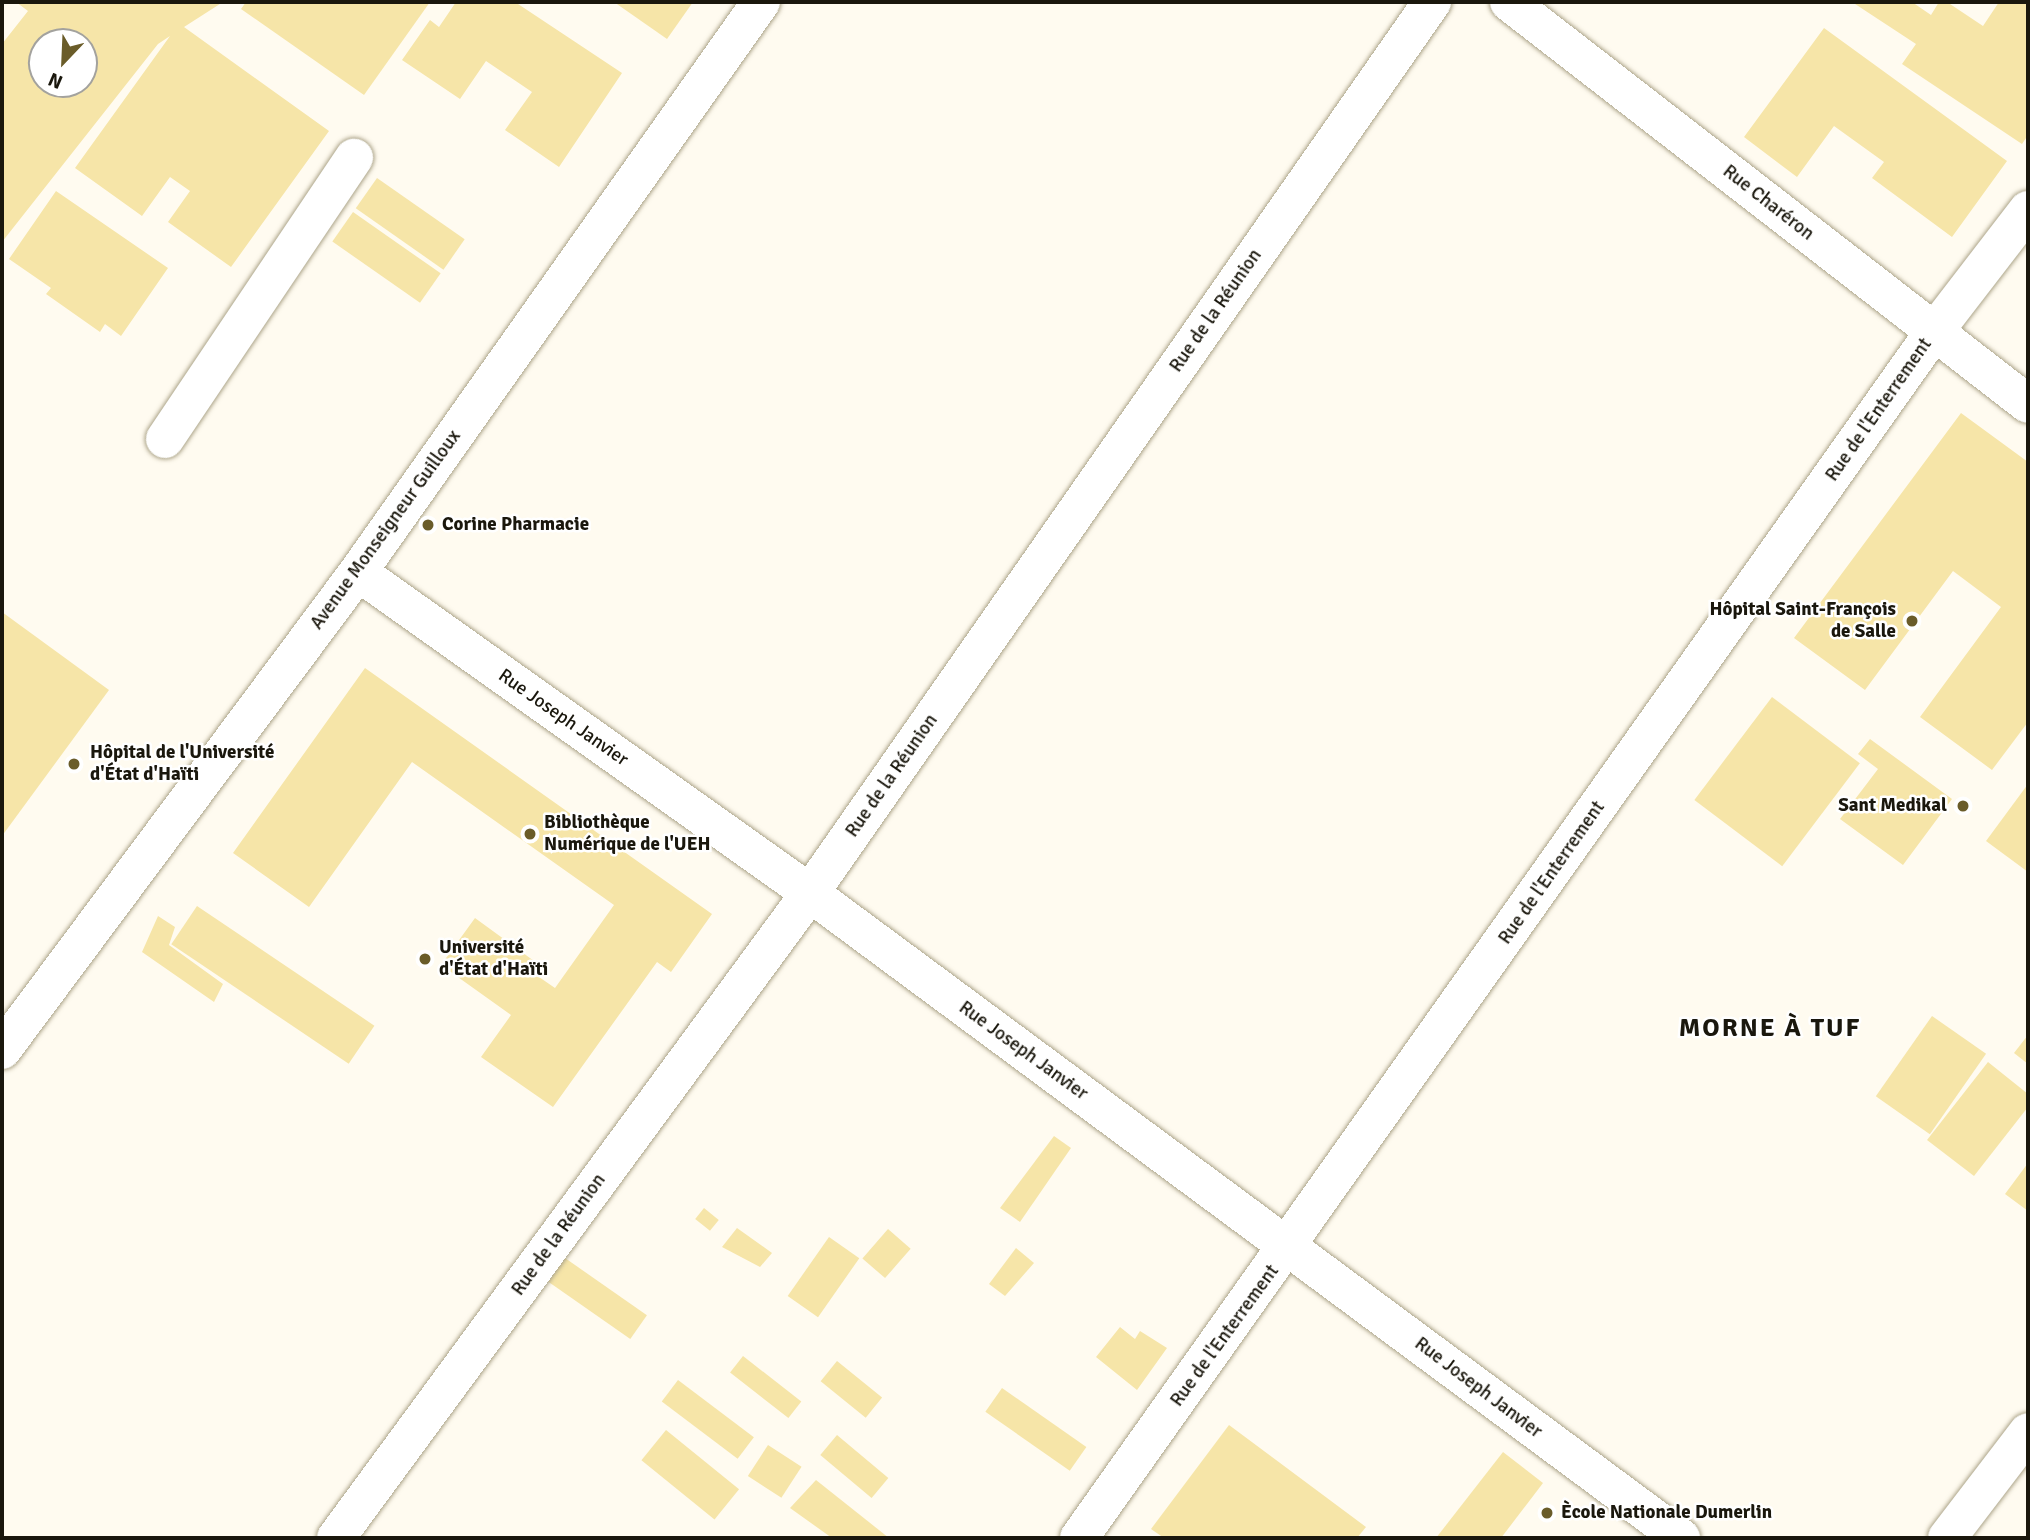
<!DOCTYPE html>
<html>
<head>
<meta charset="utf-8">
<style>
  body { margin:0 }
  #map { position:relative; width:2030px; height:1540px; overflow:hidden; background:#fffbf0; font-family:Signika,sans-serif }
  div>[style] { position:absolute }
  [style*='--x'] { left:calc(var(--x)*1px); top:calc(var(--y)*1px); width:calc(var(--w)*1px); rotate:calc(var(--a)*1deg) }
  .building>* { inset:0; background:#f6e5a8; transform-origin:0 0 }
  .roads { filter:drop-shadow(0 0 2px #ada58a) drop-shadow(0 0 2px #ada58a) }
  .minor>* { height:38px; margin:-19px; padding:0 19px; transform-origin:19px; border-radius:19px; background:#fff }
  .dots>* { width:19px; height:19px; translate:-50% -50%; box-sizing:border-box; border:4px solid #fff; border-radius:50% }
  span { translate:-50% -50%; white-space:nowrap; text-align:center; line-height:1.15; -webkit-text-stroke:5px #fff; paint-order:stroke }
  .street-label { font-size:19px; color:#1a170d }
  .poi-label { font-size:19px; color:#1a170d; font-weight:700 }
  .left { translate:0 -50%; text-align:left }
  .right { translate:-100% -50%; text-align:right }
  .district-label { font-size:26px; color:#1a170d; font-weight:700; letter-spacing:2px }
  .frame { position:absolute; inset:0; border:4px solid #1a170d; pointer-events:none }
  .north { position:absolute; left:28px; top:28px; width:70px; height:70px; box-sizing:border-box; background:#fff; border:2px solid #a3a29e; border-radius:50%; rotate:203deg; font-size:19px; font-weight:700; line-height:28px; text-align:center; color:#1a170d }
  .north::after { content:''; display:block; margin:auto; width:24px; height:32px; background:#6a5c29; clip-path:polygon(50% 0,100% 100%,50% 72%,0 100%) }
</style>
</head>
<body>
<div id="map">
  <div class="building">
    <div style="clip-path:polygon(evenodd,16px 2px,223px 2px,184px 27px,329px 131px,231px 267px,168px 222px,190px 191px,170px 177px,142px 216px,75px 168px,170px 36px,158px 44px,2px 242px,2px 44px,28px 11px,16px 2px,42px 42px,84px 42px,84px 84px,42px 84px,42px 42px)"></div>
    <div style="clip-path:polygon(246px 2px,430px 2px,364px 95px,241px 9px)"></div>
    <div style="clip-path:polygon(456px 2px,515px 2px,622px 73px,559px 167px,505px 130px,532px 92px,486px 61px,460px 99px,402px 60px,430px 20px,439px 27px)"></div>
    <div style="clip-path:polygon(614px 2px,693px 2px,667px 39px)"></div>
    <div style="clip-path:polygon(1852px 2px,1912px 2px,1931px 15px,1939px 2px,1947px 2px,1983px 26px,1999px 2px,2028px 4px,2028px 135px,2022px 144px,1902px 64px,1916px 44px)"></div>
    <div style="clip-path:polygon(1824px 28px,2007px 161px,1952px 237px,1872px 178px,1884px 162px,1834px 126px,1797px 177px,1744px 137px)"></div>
    <div style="left:377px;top:178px;width:107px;height:37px;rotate:35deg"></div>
    <div style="clip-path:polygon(56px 191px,168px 268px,121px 336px,105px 324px,100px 332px,46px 294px,51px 288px,9px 259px)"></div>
    <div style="left:353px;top:212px;width:107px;height:36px;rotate:35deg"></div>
    <div style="clip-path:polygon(1961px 413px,2028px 462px,2028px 722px,1992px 770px,1920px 717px,2001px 607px,1953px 571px,1865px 690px,1794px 638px)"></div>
    <div style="clip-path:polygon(2px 612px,109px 690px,2px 836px)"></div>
    <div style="clip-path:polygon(365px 668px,712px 914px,671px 972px,657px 962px,553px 1107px,481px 1057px,511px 1015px,441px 965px,475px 918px,545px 969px,539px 977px,555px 988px,614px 905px,412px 762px,309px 907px,233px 853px)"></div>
    <div style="left:1772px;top:697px;width:110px;height:129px;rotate:37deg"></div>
    <div style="clip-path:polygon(1870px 739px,1952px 799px,1903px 865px,1840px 819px,1878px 769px,1858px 754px)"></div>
    <div style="clip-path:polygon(2028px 784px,2028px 872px,1986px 841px)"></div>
    <div style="left:197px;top:906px;width:214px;height:46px;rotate:34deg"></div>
    <div style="clip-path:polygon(158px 916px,175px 927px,169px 945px,223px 984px,214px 1002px,142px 952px)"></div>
    <div style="left:1932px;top:1016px;width:66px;height:98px;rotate:35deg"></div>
    <div style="clip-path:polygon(2028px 1035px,2028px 1064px,2014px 1053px)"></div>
    <div style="clip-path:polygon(1988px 1062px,2028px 1094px,2028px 1107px,1974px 1176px,1927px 1140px)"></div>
    <div style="clip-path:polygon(1054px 1136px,1071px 1148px,1020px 1222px,1000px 1208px)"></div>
    <div style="clip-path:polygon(2028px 1163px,2028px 1211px,2005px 1194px)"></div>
    <div style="left:704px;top:1208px;width:19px;height:14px;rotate:39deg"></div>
    <div style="clip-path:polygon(737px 1228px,772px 1253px,760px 1267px,722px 1247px)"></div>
    <div style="left:888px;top:1229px;width:30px;height:39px;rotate:41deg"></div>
    <div style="left:829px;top:1237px;width:37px;height:72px;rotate:35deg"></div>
    <div style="clip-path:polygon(1016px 1248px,1034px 1263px,1005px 1296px,989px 1284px)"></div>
    <div style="left:565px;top:1258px;width:100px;height:29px;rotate:35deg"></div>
    <div style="clip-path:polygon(1120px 1327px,1135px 1339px,1140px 1331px,1167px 1348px,1137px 1390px,1096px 1357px)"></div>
    <div style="left:743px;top:1356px;width:74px;height:21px;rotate:38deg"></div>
    <div style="left:837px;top:1361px;width:58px;height:26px;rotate:39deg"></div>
    <div style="left:678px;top:1380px;width:95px;height:27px;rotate:37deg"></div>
    <div style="left:1002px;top:1388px;width:103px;height:29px;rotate:35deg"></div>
    <div style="clip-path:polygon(1229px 1425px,1366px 1527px,1357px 1538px,1164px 1538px,1151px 1529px)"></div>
    <div style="left:666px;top:1430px;width:94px;height:39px;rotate:39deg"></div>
    <div style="left:837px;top:1435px;width:67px;height:26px;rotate:40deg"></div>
    <div style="left:768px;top:1445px;width:40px;height:37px;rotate:33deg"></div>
    <div style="clip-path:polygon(1503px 1452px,1543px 1483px,1501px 1538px,1436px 1538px)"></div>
    <div style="clip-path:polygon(816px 1480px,889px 1538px,832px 1538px,790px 1508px)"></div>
  </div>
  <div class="roads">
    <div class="minor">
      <div style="--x:1509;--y:2;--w:656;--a:37.76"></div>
      <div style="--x:165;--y:439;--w:339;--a:-56.1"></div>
      <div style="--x:358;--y:572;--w:554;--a:35.38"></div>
      <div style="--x:810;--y:893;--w:1084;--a:36.52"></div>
      <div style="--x:2;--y:1050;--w:596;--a:-53.32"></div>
      <div style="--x:358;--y:572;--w:698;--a:-54.74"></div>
      <div style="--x:336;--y:1538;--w:800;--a:-53.69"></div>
      <div style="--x:810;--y:893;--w:1087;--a:-55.08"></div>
      <div style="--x:1079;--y:1538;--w:1478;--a:-54.67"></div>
      <div style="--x:1934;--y:332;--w:154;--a:-52.4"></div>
      <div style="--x:1947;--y:1538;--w:133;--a:-52.6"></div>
    </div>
  </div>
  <div class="dots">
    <div style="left:428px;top:525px;background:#6a5c29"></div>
    <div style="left:1912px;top:621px;background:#6a5c29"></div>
    <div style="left:74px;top:764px;background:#6a5c29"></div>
    <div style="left:1963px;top:806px;background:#6a5c29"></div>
    <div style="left:530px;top:834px;background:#6a5c29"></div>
    <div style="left:425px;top:959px;background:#6a5c29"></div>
    <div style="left:1547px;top:1513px;background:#6a5c29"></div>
  </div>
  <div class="street-label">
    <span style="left:1768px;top:203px;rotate:38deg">Rue Charéron</span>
    <span style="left:1216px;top:311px;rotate:-55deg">Rue de la Réunion</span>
    <span style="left:1879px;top:410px;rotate:-55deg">Rue de l'Enterrement</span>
    <span style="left:386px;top:530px;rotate:-54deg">Avenue Monseigneur Guilloux</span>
    <span style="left:563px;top:718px;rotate:35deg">Rue Joseph Janvier</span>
    <span style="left:892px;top:776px;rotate:-55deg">Rue de la Réunion</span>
    <span style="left:1552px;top:873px;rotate:-55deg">Rue de l'Enterrement</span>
    <span style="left:1023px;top:1051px;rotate:36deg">Rue Joseph Janvier</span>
    <span style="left:559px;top:1235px;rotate:-54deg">Rue de la Réunion</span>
    <span style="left:1225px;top:1336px;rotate:-54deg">Rue de l'Enterrement</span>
    <span style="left:1478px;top:1388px;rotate:37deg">Rue Joseph Janvier</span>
  </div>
  <div class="poi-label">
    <span class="left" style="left:442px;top:525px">Corine Pharmacie</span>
    <span class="right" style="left:1896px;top:621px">Hôpital Saint-François<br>de Salle</span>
    <span class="left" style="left:90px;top:764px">Hôpital de l'Université<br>d'État d'Haïti</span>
    <span class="right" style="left:1947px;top:806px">Sant Medikal</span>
    <span class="left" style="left:544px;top:834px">Bibliothèque<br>Numérique de l'UEH</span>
    <span class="left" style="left:439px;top:959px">Université<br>d'État d'Haïti</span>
    <span class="left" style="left:1561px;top:1513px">Ècole Nationale Dumerlin</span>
  </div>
  <div class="district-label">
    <span style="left:1770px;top:1029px">MORNE À TUF</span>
  </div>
  <div class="frame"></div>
  <div class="north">N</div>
</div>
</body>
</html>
